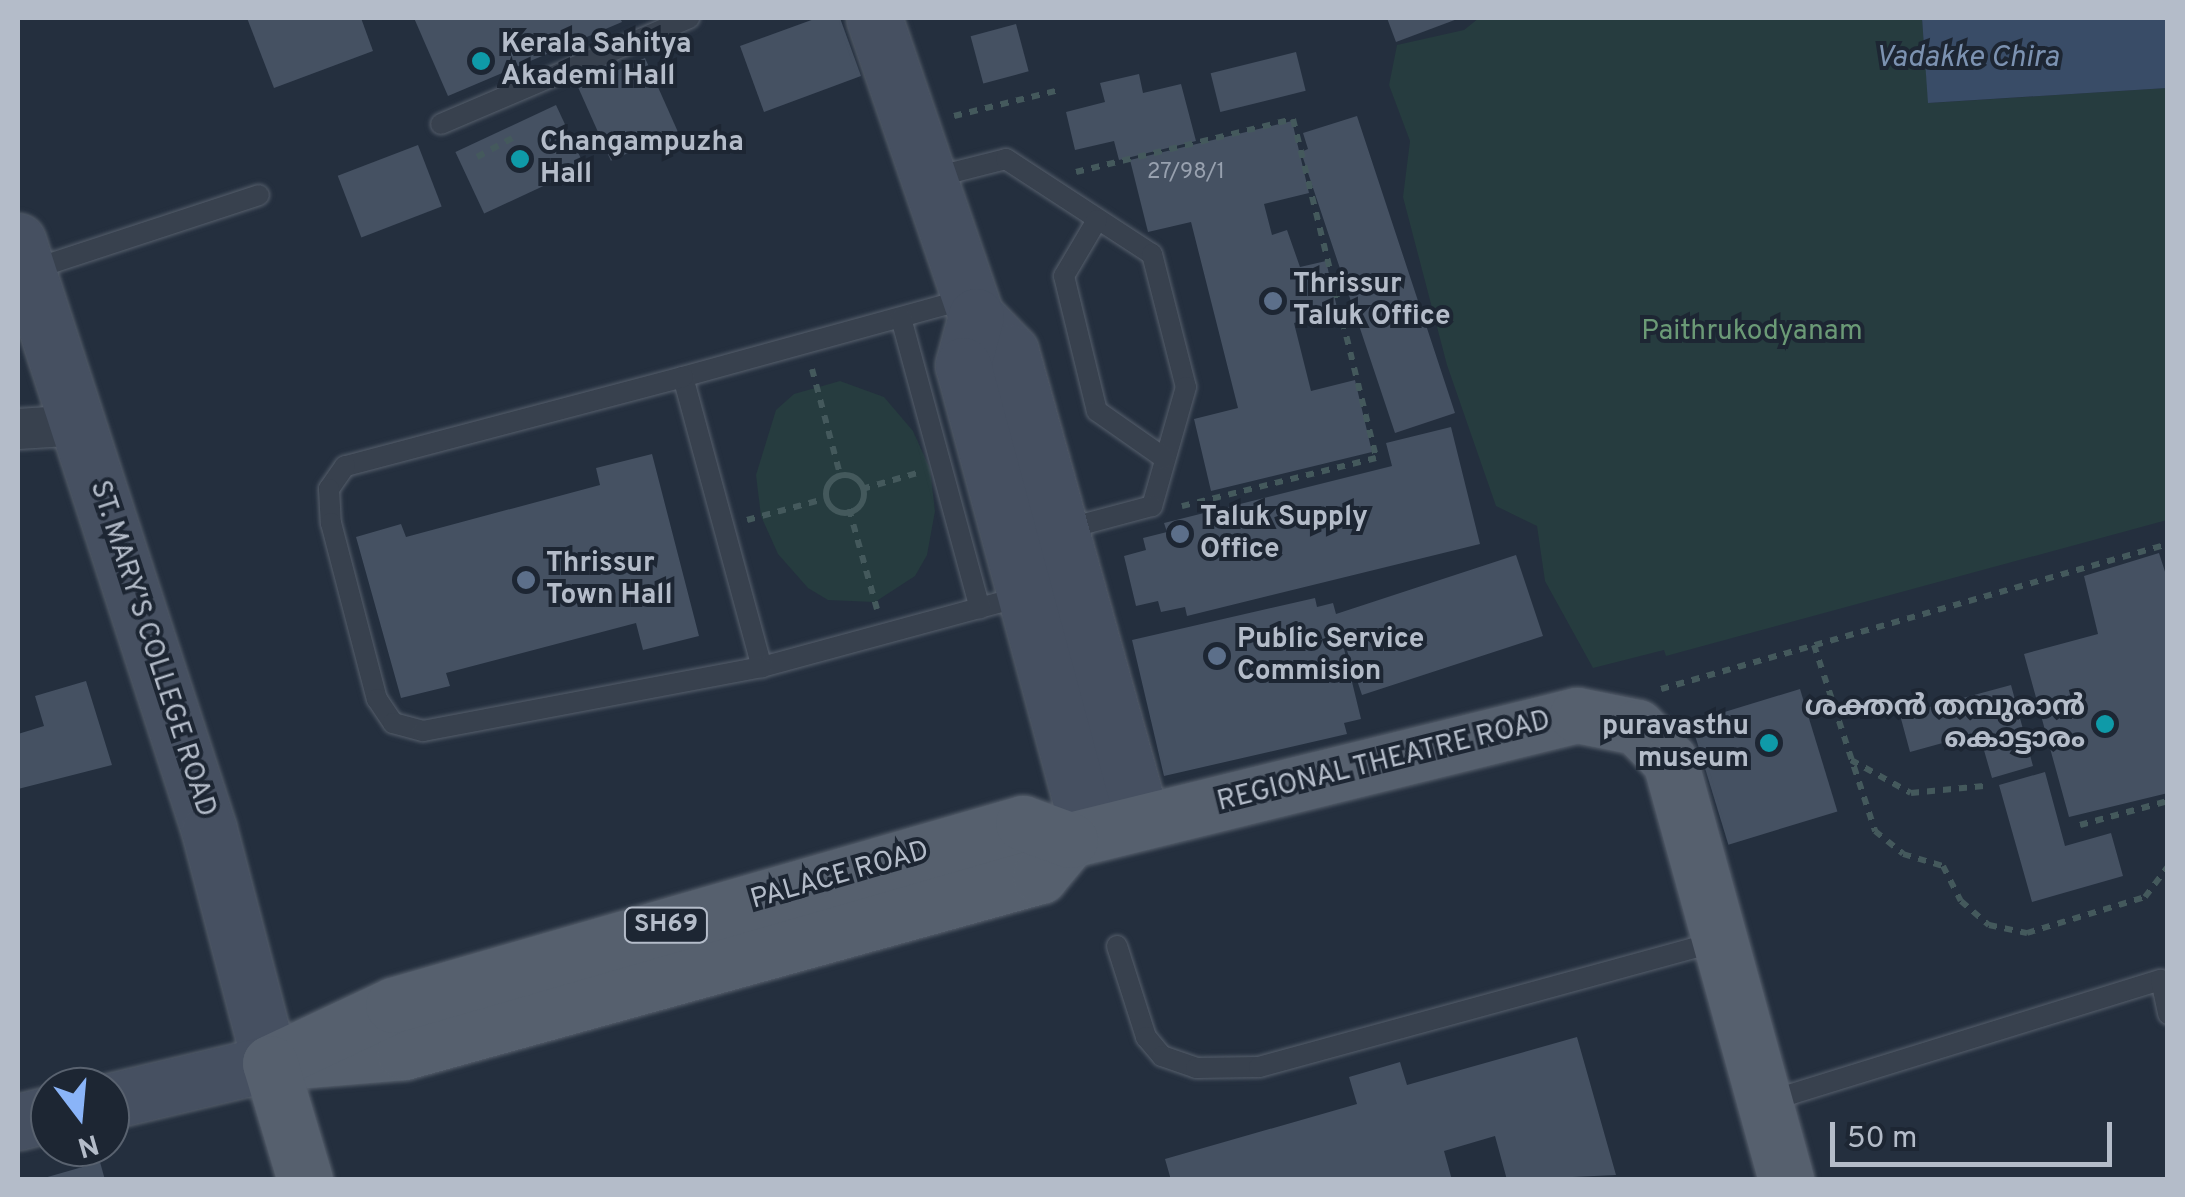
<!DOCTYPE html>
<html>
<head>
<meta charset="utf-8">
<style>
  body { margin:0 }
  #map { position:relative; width:2185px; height:1197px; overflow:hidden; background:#242f3e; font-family:Overpass,"Noto Sans Malayalam",sans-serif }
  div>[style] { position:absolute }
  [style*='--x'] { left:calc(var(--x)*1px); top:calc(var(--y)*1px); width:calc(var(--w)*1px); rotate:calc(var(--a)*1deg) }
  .green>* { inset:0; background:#263c3f }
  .water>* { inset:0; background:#394c67 }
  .building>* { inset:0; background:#455162; transform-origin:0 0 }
  .path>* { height:6px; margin-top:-3px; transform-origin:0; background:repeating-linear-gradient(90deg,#44595c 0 8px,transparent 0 16px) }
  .path>.ring { margin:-3px; padding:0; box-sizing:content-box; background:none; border:6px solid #44595c; border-radius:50% }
  .roads { filter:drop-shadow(0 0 2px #565f6c) drop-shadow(0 0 2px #565f6c) }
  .lane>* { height:20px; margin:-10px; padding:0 10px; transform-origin:10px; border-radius:10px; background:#38414e }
  .street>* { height:40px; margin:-20px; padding:0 20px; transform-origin:20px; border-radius:20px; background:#38414e }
  .secondary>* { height:55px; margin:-27.5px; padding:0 27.5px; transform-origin:27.5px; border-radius:27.5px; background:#465061 }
  .primary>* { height:55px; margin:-27.5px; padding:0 27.5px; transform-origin:27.5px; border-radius:27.5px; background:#56606e }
  .dots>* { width:28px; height:28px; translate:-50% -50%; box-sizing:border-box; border:5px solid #1d2633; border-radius:50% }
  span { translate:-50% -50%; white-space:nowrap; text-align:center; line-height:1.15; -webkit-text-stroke:8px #1d2633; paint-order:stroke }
  .number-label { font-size:22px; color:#98a1af }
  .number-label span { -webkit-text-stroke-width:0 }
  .shield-label span { padding:2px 8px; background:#1d2633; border:2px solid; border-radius:8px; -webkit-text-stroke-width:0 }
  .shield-label { font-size:25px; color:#b4bcc9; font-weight:700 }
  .poi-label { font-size:28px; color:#b4bcc9; font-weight:700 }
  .left { translate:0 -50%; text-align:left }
  .right { translate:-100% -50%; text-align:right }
  .park-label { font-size:28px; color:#6b9a76 }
  .street-label { font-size:28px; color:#b4bcc9 }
  .water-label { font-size:30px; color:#7c92b1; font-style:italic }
  .frame { position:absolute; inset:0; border:20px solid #b4bcc9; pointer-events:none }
  .north { position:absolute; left:30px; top:1067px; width:100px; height:100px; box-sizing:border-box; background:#1d2633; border:2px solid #59626f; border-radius:50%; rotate:164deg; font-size:28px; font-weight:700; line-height:40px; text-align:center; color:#b4bcc9 }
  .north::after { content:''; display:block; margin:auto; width:35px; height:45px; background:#8ab4f8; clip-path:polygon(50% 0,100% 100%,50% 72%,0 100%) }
  .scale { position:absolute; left:1830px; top:1122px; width:282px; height:45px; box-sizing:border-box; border:5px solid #b4bcc9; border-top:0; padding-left:12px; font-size:30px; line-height:35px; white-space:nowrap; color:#b4bcc9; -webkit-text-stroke:8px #1d2633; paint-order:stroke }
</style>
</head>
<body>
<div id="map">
  <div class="green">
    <div style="clip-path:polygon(1479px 18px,1922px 18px,1929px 103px,2167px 88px,2167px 520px,1666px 656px,1664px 650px,1593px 668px,1545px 581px,1537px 526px,1496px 506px,1447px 365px,1403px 197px,1410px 141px,1389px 85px,1397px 45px,1464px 30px)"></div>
    <div style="clip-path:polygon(840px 381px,884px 397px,913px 431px,930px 469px,935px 511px,927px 555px,915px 576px,875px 602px,828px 600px,808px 588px,778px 554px,761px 516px,756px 475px,776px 410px,794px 394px)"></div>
  </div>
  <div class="water">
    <div style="clip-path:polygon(1922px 18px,2167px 18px,2167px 88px,1928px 103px)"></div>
  </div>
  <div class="building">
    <div style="clip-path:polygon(247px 18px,361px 18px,373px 51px,274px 88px)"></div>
    <div style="clip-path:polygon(414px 18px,620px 18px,622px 22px,448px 96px)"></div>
    <div style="clip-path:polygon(817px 18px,840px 18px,861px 76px,764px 112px,740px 46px)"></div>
    <div style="clip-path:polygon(1387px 18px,1460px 18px,1396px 42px)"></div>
    <div style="left:1016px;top:24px;width:49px;height:47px;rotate:75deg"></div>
    <div style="left:1296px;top:52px;width:40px;height:88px;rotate:76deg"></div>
    <div style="left:645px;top:58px;width:80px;height:73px;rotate:66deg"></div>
    <div style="clip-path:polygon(1139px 74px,1143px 93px,1181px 84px,1196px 141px,1119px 160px,1114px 141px,1075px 150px,1066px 112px,1105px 102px,1100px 83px)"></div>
    <div style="left:556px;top:105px;width:68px;height:111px;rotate:65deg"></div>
    <div style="clip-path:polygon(1357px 116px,1455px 413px,1395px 433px,1301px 152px,1308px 149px,1303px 133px)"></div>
    <div style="clip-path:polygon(1292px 121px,1309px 193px,1264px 204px,1272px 235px,1287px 230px,1300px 267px,1326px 261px,1338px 312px,1294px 323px,1311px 391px,1355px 380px,1372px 452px,1211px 491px,1194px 419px,1238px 408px,1191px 222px,1148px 232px,1130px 160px)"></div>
    <div style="left:418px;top:145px;width:66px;height:86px;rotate:69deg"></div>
    <div style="clip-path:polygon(1451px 427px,1480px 544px,1187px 616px,1185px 607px,1161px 612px,1158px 601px,1136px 606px,1124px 556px,1146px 550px,1143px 538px,1167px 532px,1164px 523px,1392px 466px,1386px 443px)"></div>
    <div style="clip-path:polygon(652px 454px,699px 636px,643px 650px,636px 623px,446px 673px,450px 686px,401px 698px,356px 537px,401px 524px,406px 537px,600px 485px,596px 468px)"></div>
    <div style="clip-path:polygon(2159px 553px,2168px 581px,2168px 793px,2069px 817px,2024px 654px,2098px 634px,2084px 576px)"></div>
    <div style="clip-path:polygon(1516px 555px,1543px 636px,1362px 695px,1338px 624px,1361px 719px,1344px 723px,1347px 734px,1164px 776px,1132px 640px,1315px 598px,1317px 607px,1333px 603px,1336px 614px)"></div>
    <div style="clip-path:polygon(86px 681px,112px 765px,18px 789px,18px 734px,44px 726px,35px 696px)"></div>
    <div style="clip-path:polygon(2011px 685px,2033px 766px,1992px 778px,1979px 733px,1910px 752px,1900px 715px)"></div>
    <div style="left:1800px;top:689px;width:128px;height:114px;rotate:73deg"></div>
    <div style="clip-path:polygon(2045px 772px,2065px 846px,2111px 833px,2123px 876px,2032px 902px,1999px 785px)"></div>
    <div style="clip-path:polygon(1577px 1037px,1616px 1175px,1507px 1180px,1495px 1136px,1444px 1151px,1452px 1180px,1171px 1180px,1165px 1159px,1357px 1104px,1349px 1077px,1400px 1062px,1407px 1085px)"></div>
    <div style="clip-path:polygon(100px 1162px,105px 1180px,44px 1180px,44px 1178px)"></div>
  </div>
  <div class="path">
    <div style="--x:954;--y:116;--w:108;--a:-13.9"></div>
    <div style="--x:477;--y:157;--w:44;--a:-28.3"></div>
    <div style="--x:1076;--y:172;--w:223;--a:-13.7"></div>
    <div style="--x:1293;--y:119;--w:349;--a:76.2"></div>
    <div style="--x:1376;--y:458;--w:200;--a:166.1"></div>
    <div style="--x:812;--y:369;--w:113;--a:75.1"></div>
    <div class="ring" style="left:826px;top:475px;width:32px;height:32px"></div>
    <div style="--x:862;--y:489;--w:57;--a:-16.2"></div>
    <div style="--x:849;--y:509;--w:104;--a:74.4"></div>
    <div style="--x:747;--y:520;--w:84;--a:-15.2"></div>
    <div style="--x:1814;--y:645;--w:196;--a:71.8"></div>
    <div style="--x:1875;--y:831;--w:36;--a:39"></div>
    <div style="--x:1903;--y:854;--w:42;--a:16.7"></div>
    <div style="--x:1943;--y:866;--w:39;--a:63"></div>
    <div style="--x:1961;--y:901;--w:37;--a:41"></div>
    <div style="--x:1989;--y:925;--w:39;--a:12"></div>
    <div style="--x:2027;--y:933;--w:123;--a:-17"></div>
    <div style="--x:2145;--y:897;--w:38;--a:-53"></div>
    <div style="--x:1661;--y:689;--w:527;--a:-15.96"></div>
    <div style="--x:1851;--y:760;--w:68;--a:28.8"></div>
    <div style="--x:1911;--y:793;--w:73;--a:-5.5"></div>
    <div style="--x:2080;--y:825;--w:91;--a:-15.3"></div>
  </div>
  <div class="roads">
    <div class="lane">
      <div style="--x:441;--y:124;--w:270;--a:-23.1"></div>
      <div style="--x:931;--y:178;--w:77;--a:-14.2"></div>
      <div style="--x:1006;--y:159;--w:174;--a:33.1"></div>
      <div style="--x:1152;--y:254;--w:137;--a:75.7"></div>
      <div style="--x:1186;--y:387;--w:124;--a:105.9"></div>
      <div style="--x:1152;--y:506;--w:93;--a:165.1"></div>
      <div style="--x:1097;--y:220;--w:65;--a:120.5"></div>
      <div style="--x:1064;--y:276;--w:139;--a:76.3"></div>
      <div style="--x:1097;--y:411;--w:82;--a:35"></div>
      <div style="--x:28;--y:271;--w:243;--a:-18.2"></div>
      <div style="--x:966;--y:299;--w:294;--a:164.6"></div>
      <div style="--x:683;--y:377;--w:301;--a:74.8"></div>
      <div style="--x:762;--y:667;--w:271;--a:-15.2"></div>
      <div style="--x:901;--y:318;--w:301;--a:74.8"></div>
      <div style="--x:683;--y:377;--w:350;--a:165.2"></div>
      <div style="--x:345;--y:466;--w:28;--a:125"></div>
      <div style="--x:329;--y:489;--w:34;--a:87"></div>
      <div style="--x:331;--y:523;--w:182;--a:75.4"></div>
      <div style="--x:377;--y:699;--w:29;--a:56"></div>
      <div style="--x:393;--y:723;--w:31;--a:15"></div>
      <div style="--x:423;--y:731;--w:345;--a:-10.7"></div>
      <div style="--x:1117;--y:946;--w:96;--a:72.3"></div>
      <div style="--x:1146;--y:1037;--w:25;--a:50"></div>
      <div style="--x:1162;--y:1056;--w:36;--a:19"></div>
      <div style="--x:1196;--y:1068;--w:63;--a:-0.9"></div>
      <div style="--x:1259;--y:1067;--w:474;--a:-15.3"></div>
      <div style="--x:1766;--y:1102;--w:413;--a:-17.2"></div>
      <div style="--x:2161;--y:980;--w:35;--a:78"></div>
    </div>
    <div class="street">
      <div style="--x:18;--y:429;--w:63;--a:-3.6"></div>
    </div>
    <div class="secondary">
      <div style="--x:874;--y:18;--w:315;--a:71.1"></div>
      <div style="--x:976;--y:316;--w:50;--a:45.8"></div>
      <div style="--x:1011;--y:352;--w:488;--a:74.4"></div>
      <div style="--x:18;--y:241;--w:619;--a:72.03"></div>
      <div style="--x:209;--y:830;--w:241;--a:75.3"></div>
      <div style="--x:270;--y:1063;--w:164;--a:166.6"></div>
      <div style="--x:976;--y:316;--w:51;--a:104.9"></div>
      <div style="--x:963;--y:365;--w:487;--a:74.9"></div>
      <div style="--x:18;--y:1122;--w:33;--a:-14"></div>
    </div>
    <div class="primary">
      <div style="--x:1070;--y:840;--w:522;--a:-13.85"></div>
      <div style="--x:1577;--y:715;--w:61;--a:11.3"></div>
      <div style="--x:1637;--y:727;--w:47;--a:45.9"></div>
      <div style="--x:1670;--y:761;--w:435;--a:74.5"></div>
      <div style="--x:307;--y:1060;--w:97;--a:-4.7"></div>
      <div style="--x:404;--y:1052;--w:660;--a:-15.47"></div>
      <div style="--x:1040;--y:876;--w:47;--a:-50.2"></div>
      <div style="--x:270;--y:1063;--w:136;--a:-25.2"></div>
      <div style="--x:393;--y:1005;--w:656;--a:-16.11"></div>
      <div style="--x:1023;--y:823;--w:50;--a:19.9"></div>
      <div style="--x:270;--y:1063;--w:122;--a:73.3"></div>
    </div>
  </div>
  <div class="dots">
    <div style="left:481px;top:61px;background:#0f9aa8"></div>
    <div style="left:520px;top:159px;background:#0f9aa8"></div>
    <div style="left:1273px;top:301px;background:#5c6f8a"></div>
    <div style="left:1180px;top:534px;background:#5c6f8a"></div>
    <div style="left:526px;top:580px;background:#5c6f8a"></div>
    <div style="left:1217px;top:656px;background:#5c6f8a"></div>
    <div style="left:2105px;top:724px;background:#0f9aa8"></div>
    <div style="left:1769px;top:743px;background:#0f9aa8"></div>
  </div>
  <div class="number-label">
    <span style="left:1186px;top:173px">27/98/1</span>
  </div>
  <div class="shield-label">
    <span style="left:666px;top:925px">SH69</span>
  </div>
  <div class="poi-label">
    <span class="left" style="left:501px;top:61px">Kerala Sahitya<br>Akademi Hall</span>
    <span class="left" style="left:540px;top:159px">Changampuzha<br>Hall</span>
    <span class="left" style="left:1293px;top:301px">Thrissur<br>Taluk Office</span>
    <span class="left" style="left:1200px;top:534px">Taluk Supply<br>Office</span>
    <span class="left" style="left:546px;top:580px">Thrissur<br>Town Hall</span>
    <span class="left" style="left:1237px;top:656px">Public Service<br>Commision</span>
    <span class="right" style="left:2085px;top:724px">ശക്തൻ തമ്പുരാൻ<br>കൊട്ടാരം</span>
    <span class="right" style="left:1749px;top:743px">puravasthu<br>museum</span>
  </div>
  <div class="park-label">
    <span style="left:1752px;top:332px">Paithrukodyanam</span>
  </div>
  <div class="street-label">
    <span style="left:152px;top:649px;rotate:72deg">ST. MARY'S COLLEGE ROAD</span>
    <span style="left:1384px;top:762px;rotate:-14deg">REGIONAL THEATRE ROAD</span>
    <span style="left:840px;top:876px;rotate:-16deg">PALACE ROAD</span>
  </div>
  <div class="water-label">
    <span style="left:1967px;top:59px">Vadakke Chira</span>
  </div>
  <div class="frame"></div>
  <div class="north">N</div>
  <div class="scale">50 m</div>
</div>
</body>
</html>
